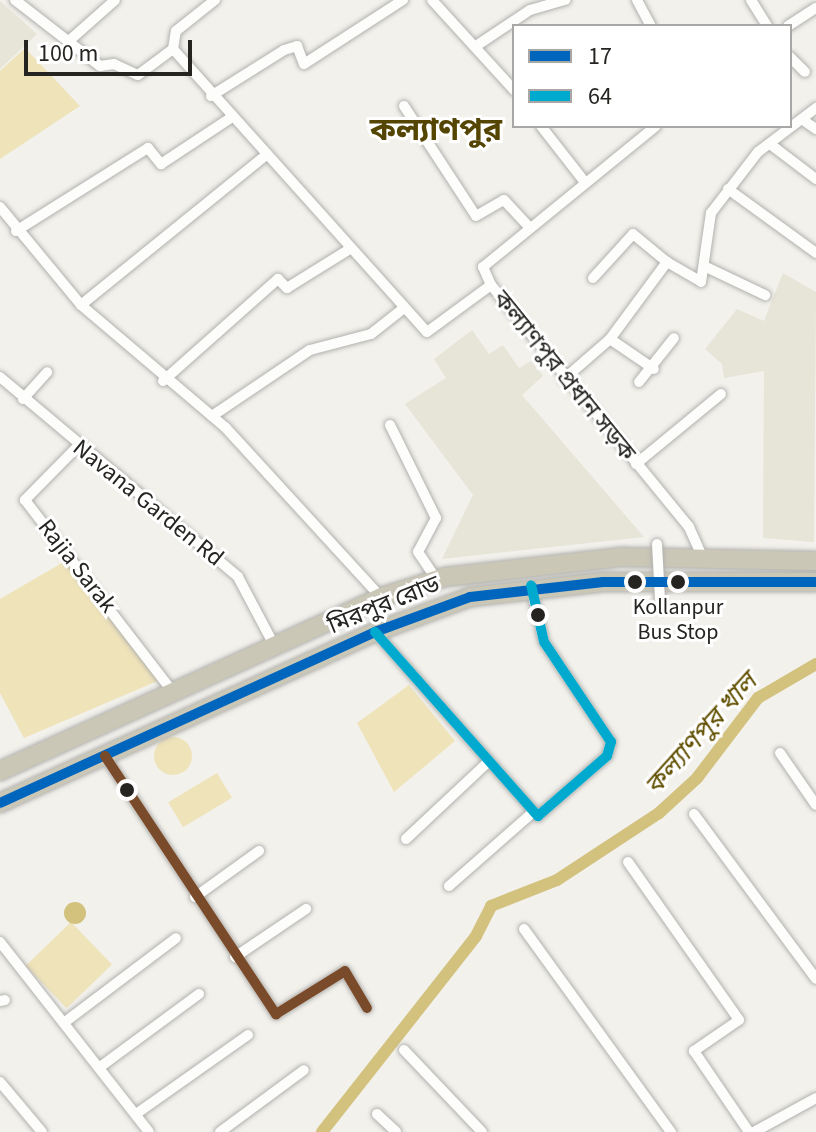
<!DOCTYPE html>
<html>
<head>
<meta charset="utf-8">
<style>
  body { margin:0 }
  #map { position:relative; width:816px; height:1132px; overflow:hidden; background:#f2f1ec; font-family:"Source Sans 3","Noto Sans Bengali",sans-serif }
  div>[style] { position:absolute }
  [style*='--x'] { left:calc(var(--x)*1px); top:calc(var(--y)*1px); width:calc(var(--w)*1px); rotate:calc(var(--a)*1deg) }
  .built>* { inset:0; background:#e7e4d8 }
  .green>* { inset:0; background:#efe3ba; transform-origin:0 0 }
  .round { border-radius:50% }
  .water>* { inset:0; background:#d3c17e }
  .canal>* { height:12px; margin:-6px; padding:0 6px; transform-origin:6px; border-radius:6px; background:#d3c17e }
  .roads { filter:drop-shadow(0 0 2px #b2b1ae) drop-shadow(0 0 2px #b2b1ae) }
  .street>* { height:10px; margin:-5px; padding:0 5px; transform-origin:5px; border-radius:5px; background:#fdfdfc }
  .highway>* { height:18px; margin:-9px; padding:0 9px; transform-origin:9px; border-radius:9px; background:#cbc7b7 }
  .bridges { filter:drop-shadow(0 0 2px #b2b1ae) drop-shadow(0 0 2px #b2b1ae) }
  .street-bridge>* { height:10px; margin:-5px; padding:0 5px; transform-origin:5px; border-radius:5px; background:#fdfdfc }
  .bus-1>* { height:10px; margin:-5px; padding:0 5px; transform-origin:5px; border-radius:5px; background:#0065bd }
  .bus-2>* { height:10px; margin:-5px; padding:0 5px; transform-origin:5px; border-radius:5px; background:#00a9ce }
  .bus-3>* { height:10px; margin:-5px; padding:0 5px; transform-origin:5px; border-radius:5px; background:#7a4b2a }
  .dots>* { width:22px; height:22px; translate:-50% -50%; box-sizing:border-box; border:4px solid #fff; border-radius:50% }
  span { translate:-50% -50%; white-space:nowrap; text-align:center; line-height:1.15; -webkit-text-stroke:6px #fff; paint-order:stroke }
  .bus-label { font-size:22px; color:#252421 }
  .street-label { font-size:24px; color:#252421 }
  .water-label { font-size:26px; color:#604f00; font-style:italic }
  .district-label { font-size:32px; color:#544502; font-weight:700 }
  .legend { position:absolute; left:512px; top:24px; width:280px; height:104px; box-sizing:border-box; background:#fff; border:2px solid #a8a7a6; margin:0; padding:10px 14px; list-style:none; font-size:24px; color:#252421 }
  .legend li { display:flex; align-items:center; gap:16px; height:40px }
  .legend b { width:40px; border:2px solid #a8a7a6 }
  .scale { position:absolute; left:24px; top:40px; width:168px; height:36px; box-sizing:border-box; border:4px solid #252421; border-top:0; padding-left:10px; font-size:24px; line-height:28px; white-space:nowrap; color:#252421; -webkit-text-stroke:6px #fff; paint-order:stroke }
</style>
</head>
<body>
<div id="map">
  <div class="built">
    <div style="clip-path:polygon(0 1px,37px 34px,0 69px)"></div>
    <div style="clip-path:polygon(783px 273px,816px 292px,814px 542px,763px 538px,764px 371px,724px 378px,722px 364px,705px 349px,737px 309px,764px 321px)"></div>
    <div style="clip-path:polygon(472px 330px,489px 354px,503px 345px,519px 368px,531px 361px,543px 376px,522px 395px,644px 537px,442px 559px,473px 495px,405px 404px,446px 378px,434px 359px)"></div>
  </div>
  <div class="green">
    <div style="clip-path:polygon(25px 48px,80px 106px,0 159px,0 71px)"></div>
    <div style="clip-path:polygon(67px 560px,160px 680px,24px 738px,0 693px,0 599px)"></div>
    <div style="clip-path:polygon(409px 685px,455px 741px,394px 792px,357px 723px)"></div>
    <div class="round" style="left:154px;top:737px;width:38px;height:38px"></div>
    <div style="left:217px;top:773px;width:29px;height:57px;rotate:59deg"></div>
    <div style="left:71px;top:922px;width:59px;height:63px;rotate:46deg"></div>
  </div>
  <div class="water">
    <div class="round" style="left:64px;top:902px;width:22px;height:22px"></div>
  </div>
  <div class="canal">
    <div style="--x:322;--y:1132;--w:249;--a:-51.8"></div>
    <div style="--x:476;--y:936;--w:34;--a:-63"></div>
    <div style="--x:491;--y:906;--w:71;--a:-21.5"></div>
    <div style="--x:557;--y:880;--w:122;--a:-33.3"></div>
    <div style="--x:659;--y:813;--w:52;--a:-42.6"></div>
    <div style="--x:697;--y:778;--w:101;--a:-52.7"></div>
    <div style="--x:758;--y:698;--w:67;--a:-30.4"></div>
  </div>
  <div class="roads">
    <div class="street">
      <div style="--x:15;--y:0;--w:108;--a:37.8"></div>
      <div style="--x:100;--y:66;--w:14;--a:-8"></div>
      <div style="--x:114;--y:64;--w:26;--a:25"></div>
      <div style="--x:138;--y:75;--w:44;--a:-36.6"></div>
      <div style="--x:432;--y:0;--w:122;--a:47.7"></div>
      <div style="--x:637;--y:0;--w:30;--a:62"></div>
      <div style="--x:751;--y:0;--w:31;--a:58"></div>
      <div style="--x:788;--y:26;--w:33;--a:-33"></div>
      <div style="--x:70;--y:40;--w:60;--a:-41.6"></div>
      <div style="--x:479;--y:44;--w:61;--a:-33.7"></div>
      <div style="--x:530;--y:10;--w:37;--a:-16"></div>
      <div style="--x:173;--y:49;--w:380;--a:48.1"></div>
      <div style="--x:427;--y:332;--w:79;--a:-36.3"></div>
      <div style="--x:491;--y:285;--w:313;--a:50.7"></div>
      <div style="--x:689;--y:527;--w:32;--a:66"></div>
      <div style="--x:173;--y:49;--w:18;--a:-81"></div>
      <div style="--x:176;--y:31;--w:50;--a:-38.5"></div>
      <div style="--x:790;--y:57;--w:21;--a:45"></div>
      <div style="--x:211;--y:96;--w:86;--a:-32.2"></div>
      <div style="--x:284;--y:50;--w:14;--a:-17"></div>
      <div style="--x:297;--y:46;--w:19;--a:69"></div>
      <div style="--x:304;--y:64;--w:118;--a:-32.9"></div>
      <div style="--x:404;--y:106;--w:131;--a:56.8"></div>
      <div style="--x:476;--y:216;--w:32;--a:-30"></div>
      <div style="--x:504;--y:200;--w:35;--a:47"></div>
      <div style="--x:803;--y:120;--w:16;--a:35"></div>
      <div style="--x:541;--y:126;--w:70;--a:52"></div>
      <div style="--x:770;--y:144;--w:58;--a:37.3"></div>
      <div style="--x:728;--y:189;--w:109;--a:36"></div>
      <div style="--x:0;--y:207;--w:127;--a:50.4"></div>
      <div style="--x:81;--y:305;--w:189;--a:40.3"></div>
      <div style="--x:225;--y:427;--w:231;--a:47.5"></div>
      <div style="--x:16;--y:231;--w:156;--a:-32.2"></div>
      <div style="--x:148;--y:148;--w:21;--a:51"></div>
      <div style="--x:161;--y:164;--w:82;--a:-33.5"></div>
      <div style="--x:704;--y:266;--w:68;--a:25.4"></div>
      <div style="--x:593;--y:278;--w:59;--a:-47.7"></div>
      <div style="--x:633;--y:234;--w:44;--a:39.5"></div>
      <div style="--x:491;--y:285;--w:20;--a:-114"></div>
      <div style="--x:483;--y:267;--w:223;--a:-39.2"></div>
      <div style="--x:81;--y:305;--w:238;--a:-39"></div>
      <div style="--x:610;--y:339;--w:53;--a:34.3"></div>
      <div style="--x:0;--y:377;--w:311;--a:40"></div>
      <div style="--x:238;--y:577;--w:77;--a:62.1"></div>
      <div style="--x:564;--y:379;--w:61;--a:-41"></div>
      <div style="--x:610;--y:339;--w:96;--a:-53.5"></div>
      <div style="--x:667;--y:262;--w:39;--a:30"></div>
      <div style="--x:701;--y:282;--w:70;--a:-81.8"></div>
      <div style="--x:711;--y:213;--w:77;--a:-52.4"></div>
      <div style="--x:758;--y:152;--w:73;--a:-37.2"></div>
      <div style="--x:163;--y:381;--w:154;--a:-41.6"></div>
      <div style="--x:278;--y:279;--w:13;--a:45"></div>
      <div style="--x:287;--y:288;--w:72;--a:-31.9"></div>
      <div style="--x:639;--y:382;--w:56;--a:-51.5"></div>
      <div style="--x:23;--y:399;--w:36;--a:-48"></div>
      <div style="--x:212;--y:416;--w:118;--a:-34"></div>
      <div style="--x:310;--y:350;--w:63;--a:-14.7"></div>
      <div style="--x:371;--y:334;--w:42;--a:-38.2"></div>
      <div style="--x:390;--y:425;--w:104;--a:63.7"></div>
      <div style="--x:436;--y:518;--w:38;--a:118"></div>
      <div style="--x:418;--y:552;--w:32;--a:56"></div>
      <div style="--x:78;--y:446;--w:76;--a:134.5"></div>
      <div style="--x:25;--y:500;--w:242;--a:52.4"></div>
      <div style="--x:636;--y:464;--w:110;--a:-39.5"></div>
      <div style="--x:375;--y:632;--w:246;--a:48.5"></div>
      <div style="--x:538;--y:816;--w:91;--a:-41"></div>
      <div style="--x:607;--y:756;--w:15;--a:-74"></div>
      <div style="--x:611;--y:742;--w:120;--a:-123.8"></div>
      <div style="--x:544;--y:642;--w:57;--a:-103.3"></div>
      <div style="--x:780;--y:753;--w:63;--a:55.3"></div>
      <div style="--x:105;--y:756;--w:310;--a:56.5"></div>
      <div style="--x:276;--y:1014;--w:81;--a:-31.9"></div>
      <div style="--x:345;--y:971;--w:43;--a:59.3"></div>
      <div style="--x:694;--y:814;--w:205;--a:53.5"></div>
      <div style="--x:406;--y:839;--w:112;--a:-43.2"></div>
      <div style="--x:628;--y:862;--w:193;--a:54.9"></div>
      <div style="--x:739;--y:1020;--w:55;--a:145.4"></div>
      <div style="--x:694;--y:1051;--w:98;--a:55.8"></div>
      <div style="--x:449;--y:886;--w:111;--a:-41.3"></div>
      <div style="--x:195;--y:897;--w:79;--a:-35.7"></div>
      <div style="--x:524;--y:929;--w:251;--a:54.1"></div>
      <div style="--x:0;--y:942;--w:241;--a:51.9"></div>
      <div style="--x:235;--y:957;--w:86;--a:-34.1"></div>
      <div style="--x:0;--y:1001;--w:5;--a:-11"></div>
      <div style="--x:65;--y:1022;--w:139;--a:-37.1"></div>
      <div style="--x:404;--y:1050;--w:113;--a:46.4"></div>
      <div style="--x:100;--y:1067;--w:123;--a:-36.4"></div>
      <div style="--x:0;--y:1082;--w:65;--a:50"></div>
      <div style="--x:136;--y:1114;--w:137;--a:-35.2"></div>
      <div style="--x:377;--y:1114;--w:26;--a:43"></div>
      <div style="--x:220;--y:1132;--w:104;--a:-36.4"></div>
      <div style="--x:754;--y:1132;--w:71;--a:-28.7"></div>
    </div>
    <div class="highway">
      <div style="--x:0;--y:771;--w:419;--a:-24.5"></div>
      <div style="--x:381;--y:597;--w:67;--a:-17.4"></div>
      <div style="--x:445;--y:577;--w:176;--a:-6.5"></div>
      <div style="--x:620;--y:557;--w:196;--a:1.2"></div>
      <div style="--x:0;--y:803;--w:412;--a:-24.5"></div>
      <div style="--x:375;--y:632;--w:101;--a:-20.2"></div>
      <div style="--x:470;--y:597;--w:134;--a:-6.4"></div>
      <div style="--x:603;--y:582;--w:213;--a:0"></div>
    </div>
  </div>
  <div class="bridges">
    <div class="street-bridge">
      <div style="--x:657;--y:544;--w:56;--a:86.9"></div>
    </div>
  </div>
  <div class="bus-1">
    <div style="--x:0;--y:803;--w:412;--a:-24.5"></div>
    <div style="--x:375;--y:632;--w:101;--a:-20.2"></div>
    <div style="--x:470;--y:597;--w:134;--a:-6.4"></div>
    <div style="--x:603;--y:582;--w:213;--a:0"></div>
  </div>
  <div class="bus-2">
    <div style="--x:375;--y:632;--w:246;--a:48.5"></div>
    <div style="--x:538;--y:816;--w:91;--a:-41"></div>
    <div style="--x:607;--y:756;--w:15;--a:-74"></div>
    <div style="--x:611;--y:742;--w:120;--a:-123.8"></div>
    <div style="--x:544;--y:642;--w:58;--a:-102.8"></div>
  </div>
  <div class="bus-3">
    <div style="--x:105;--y:756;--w:310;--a:56.5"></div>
    <div style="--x:276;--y:1014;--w:81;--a:-31.9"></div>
    <div style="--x:345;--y:971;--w:43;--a:59.3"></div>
  </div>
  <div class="dots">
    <div style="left:635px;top:582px;background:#252421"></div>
    <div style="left:678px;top:582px;background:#252421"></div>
    <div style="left:538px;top:615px;background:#252421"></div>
    <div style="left:127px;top:790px;background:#252421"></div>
  </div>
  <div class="bus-label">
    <span style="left:678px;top:620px">Kollanpur<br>Bus Stop</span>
  </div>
  <div class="street-label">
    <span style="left:564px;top:376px;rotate:51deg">কল্যাণপুর প্রধান সড়ক</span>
    <span style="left:148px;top:503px;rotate:39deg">Navana Garden Rd</span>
    <span style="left:77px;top:566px;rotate:52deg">Rajia Sarak</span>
    <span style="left:384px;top:605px;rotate:-22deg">মিরপুর রোড</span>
  </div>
  <div class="water-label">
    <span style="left:701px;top:734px;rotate:-48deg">কল্যাণপুর খাল</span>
  </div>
  <div class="district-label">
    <span style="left:436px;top:130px">কল্যাণপুর</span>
  </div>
  <ul class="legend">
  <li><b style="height:10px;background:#0065bd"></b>17</li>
  <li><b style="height:10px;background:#00a9ce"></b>64</li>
  </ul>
  <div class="scale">100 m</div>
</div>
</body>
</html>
